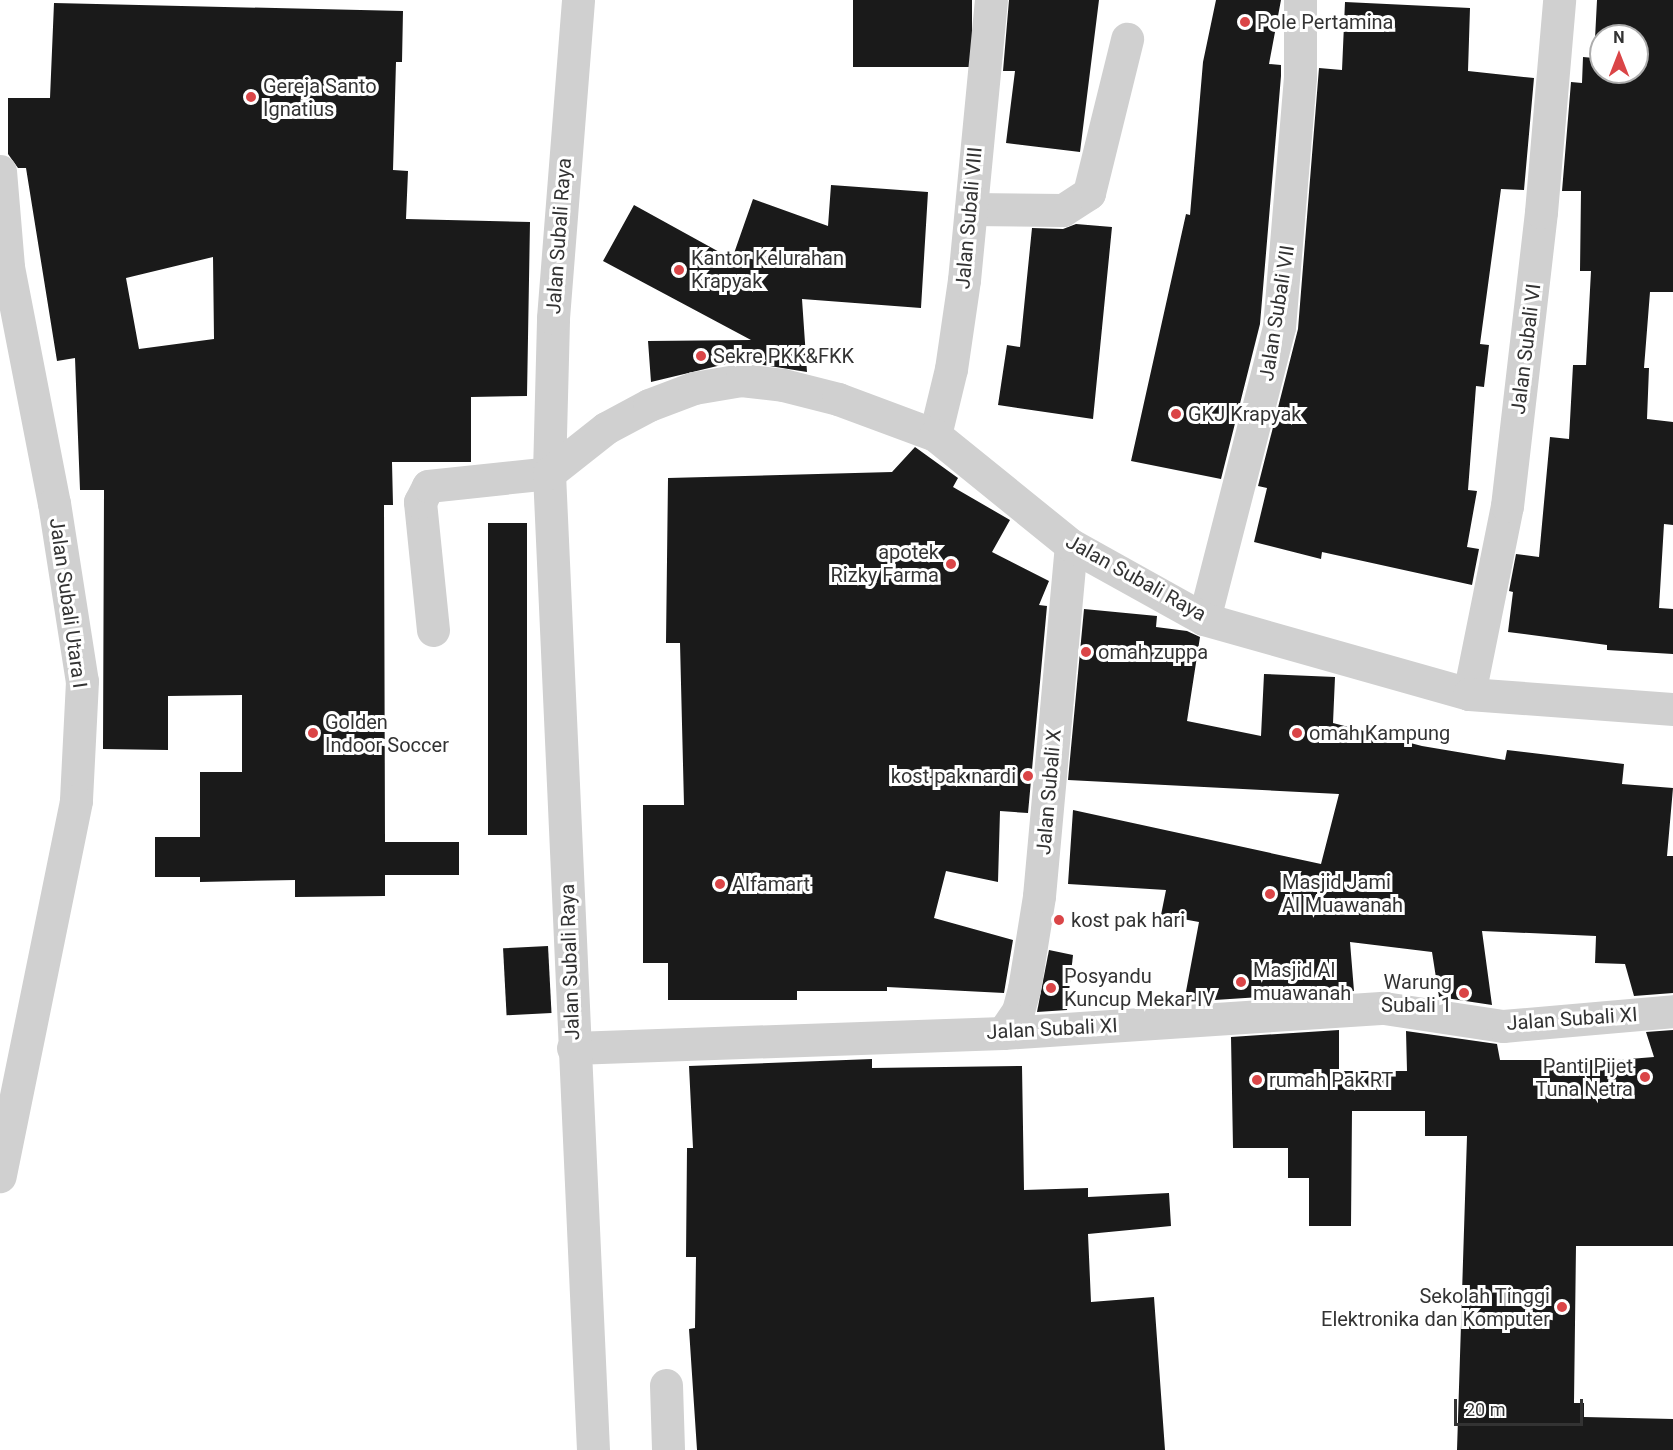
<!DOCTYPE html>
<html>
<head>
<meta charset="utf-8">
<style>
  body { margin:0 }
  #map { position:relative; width:1673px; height:1450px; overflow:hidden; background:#fff; font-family:Roboto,sans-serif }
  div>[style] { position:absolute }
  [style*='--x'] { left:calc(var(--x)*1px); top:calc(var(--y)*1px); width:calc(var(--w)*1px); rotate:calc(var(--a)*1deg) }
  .building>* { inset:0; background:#1a1a1a; transform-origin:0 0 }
  .minor>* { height:33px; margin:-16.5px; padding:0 16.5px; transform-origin:16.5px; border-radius:16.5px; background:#d0d0d0 }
  .dots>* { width:16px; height:16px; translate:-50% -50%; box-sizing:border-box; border:3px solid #fff; border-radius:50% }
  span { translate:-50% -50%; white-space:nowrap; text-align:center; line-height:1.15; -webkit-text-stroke:6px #fff; paint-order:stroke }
  .poi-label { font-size:20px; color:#333 }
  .left { translate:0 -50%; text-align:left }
  .right { translate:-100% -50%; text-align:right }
  .street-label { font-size:20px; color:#333 }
  .north { position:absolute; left:1589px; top:24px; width:60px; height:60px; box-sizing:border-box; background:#fff; border:2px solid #adadad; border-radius:50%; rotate:0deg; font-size:16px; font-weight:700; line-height:24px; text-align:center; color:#333 }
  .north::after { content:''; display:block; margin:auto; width:21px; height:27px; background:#da4547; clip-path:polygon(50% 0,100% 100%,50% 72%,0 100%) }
  .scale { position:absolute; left:1454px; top:1399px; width:129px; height:27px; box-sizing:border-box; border:3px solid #333; border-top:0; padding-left:8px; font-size:18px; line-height:21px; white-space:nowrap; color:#333; -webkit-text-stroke:4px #fff; paint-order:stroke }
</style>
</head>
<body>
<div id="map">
  <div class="building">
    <div style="left:853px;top:0;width:119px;height:67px"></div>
    <div style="clip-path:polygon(1009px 0,1099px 0,1080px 152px,1006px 143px,1015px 71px,1003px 71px)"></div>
    <div style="clip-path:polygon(1216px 0,1281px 0,1269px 64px,1281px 65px,1281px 76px,1260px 324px,1221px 479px,1131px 461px,1186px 214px,1190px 215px,1203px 62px)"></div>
    <div style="clip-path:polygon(evenodd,1597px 0,1673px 0,1673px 292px,1650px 292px,1644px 368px,1649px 368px,1647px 419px,1673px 422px,1673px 525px,1664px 524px,1659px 608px,1673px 609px,1673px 654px,1607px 650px,1607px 645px,1508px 632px,1513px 592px,1509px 591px,1516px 554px,1539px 557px,1550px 437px,1569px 439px,1573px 365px,1586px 365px,1591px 271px,1580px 271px,1581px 191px,1562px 191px,1571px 82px,1582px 83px,1583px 57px,1594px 58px,1597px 0,1601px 36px,1637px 36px,1637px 72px,1601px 72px,1601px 36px)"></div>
    <div style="clip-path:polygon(1345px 2px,1470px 8px,1468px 71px,1534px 78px,1524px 190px,1501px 189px,1480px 344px,1489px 345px,1484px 387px,1476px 386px,1468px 490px,1477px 491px,1467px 547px,1479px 549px,1472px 585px,1322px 552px,1321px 559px,1254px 542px,1267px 488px,1258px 486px,1298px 329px,1319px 68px,1342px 70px)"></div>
    <div style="clip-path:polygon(evenodd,54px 3px,403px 11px,402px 62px,396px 62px,393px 170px,408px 171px,406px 219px,530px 222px,527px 396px,471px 397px,471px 462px,392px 462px,393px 505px,384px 505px,385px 842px,459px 842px,459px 875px,385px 875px,385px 896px,295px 897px,295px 880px,200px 882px,200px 877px,155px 877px,155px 837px,200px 837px,200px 772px,242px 772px,242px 695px,168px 696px,168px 750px,103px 749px,104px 490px,80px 490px,75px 358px,57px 361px,26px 168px,18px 168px,8px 154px,8px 98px,50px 98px,54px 3px,213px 257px,214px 339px,139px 349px,126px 278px,213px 257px)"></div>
    <div style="clip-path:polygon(831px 185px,928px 192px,921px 308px,802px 299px,807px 372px,738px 361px,651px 382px,648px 341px,751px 340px,603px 261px,634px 205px,732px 259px,753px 199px,828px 226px)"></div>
    <div style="clip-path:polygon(1076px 224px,1112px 227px,1093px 419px,998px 405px,1007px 345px,1020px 347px,1032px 228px,1063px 229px)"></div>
    <div style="clip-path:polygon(915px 447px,958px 478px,953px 487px,1010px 520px,992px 552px,1049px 581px,1039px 605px,1047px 606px,1028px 813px,1000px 811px,998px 882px,946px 871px,934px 918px,1013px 940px,1004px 993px,887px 987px,887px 991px,797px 991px,797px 1000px,668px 1000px,668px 963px,643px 963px,643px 805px,684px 805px,680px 643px,666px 643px,668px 478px,892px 472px)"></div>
    <div style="left:488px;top:523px;width:39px;height:312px"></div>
    <div style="clip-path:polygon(1084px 609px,1157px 616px,1156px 627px,1187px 631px,1200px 637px,1187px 721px,1261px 736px,1264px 674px,1335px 677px,1333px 723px,1422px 746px,1505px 760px,1507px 750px,1624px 764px,1622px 784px,1673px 788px,1667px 856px,1673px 856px,1673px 993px,1634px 996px,1625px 964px,1595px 963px,1596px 936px,1482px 931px,1492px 1005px,1439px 997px,1432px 952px,1350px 942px,1354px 991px,1184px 1002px,1199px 922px,1161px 915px,1166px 890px,1068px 884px,1073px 810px,1321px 864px,1339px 794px,1068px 780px)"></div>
    <div style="left:548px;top:946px;width:67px;height:45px;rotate:87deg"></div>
    <div style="clip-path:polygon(1049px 950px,1073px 955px,1067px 1010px,1037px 1012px)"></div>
    <div style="clip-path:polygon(1339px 1030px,1339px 1071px,1407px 1071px,1406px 1031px,1497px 1044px,1500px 1060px,1617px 1060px,1654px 1057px,1646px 1032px,1673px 1030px,1673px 1246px,1576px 1246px,1574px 1403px,1584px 1403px,1584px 1417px,1673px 1419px,1673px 1450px,1457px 1450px,1467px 1136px,1425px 1136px,1425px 1111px,1352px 1111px,1351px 1226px,1309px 1226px,1309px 1178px,1288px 1178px,1288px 1148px,1233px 1148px,1231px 1037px)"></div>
    <div style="clip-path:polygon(872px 1059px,872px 1068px,1022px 1066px,1024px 1190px,1088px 1188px,1088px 1197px,1169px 1193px,1171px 1226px,1088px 1234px,1091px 1302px,1154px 1297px,1165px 1450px,697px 1450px,689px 1329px,695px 1328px,696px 1257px,686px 1257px,687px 1148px,693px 1148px,689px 1066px)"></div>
  </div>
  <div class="minor">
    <div style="--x:0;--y:171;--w:96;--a:85.2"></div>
    <div style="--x:8;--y:267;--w:240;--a:79"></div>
    <div style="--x:54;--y:503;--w:180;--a:81.1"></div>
    <div style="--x:82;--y:681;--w:120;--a:92.9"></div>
    <div style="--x:76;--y:801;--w:383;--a:101.5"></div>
    <div style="--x:971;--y:209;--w:92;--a:0.6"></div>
    <div style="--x:1063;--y:210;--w:31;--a:-33"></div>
    <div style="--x:1089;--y:193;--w:159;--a:-76.1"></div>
    <div style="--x:935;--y:435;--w:68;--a:-76.4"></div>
    <div style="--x:951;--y:369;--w:90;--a:-81.7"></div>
    <div style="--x:964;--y:280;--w:281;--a:-84.5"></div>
    <div style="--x:1204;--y:619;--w:301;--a:-75.6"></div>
    <div style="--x:1279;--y:327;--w:251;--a:-85.2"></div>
    <div style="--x:1300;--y:77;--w:77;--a:-90"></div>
    <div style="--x:433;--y:630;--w:129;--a:-95.8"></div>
    <div style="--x:420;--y:502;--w:18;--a:-63"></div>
    <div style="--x:428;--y:486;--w:122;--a:-6.1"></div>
    <div style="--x:549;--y:473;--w:155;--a:-88.5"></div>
    <div style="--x:553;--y:318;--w:319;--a:-85.5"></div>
    <div style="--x:1469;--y:694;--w:192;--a:-78.6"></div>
    <div style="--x:1507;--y:506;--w:296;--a:-83.4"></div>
    <div style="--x:1541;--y:212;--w:213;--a:-85.1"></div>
    <div style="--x:1003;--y:1033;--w:27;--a:-56"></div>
    <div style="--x:1018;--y:1011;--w:23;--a:-75"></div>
    <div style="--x:1024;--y:989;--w:94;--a:-80.8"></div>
    <div style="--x:1039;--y:896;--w:352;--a:-84.8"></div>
    <div style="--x:573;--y:1048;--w:430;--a:-2"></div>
    <div style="--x:1003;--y:1033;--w:382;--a:-3.8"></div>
    <div style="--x:1384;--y:1008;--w:120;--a:8.6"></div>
    <div style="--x:1503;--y:1026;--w:171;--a:-5"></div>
    <div style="--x:666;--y:1385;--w:65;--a:88.2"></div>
    <div style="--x:593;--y:1450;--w:978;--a:-92.58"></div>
    <div style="--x:549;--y:473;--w:73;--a:-38.3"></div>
    <div style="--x:606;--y:428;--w:49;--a:-28.1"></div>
    <div style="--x:649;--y:405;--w:48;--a:-20.7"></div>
    <div style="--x:694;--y:388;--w:48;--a:-9.7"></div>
    <div style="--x:741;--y:380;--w:42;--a:6.8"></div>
    <div style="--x:783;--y:385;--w:57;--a:14.3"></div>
    <div style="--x:838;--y:399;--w:103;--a:20.4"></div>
    <div style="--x:935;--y:435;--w:175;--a:39"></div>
    <div style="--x:1071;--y:545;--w:152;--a:29.1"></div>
    <div style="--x:1204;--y:619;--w:275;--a:15.8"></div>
    <div style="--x:1469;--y:694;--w:205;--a:4.2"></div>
  </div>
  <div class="dots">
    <div style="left:1245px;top:22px;background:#da4547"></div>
    <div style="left:251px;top:97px;background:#da4547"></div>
    <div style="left:679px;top:270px;background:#da4547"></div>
    <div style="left:701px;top:356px;background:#da4547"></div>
    <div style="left:1176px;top:414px;background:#da4547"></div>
    <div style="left:951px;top:564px;background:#da4547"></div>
    <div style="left:1086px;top:652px;background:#da4547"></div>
    <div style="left:313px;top:733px;background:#da4547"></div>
    <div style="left:1297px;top:733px;background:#da4547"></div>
    <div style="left:1028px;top:776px;background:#da4547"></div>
    <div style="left:720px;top:884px;background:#da4547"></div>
    <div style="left:1270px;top:894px;background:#da4547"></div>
    <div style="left:1059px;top:920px;background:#da4547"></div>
    <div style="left:1241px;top:982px;background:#da4547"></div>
    <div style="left:1051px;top:988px;background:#da4547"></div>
    <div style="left:1464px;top:993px;background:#da4547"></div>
    <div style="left:1645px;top:1077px;background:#da4547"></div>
    <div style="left:1257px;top:1080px;background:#da4547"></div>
    <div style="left:1562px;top:1307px;background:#da4547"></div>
  </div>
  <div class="poi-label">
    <span class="left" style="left:1257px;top:22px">Pole Pertamina</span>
    <span class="left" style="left:263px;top:98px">Gereja Santo<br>Ignatius</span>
    <span class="left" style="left:691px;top:270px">Kantor Kelurahan<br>Krapyak</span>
    <span class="left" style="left:713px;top:356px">Sekre PKK&amp;FKK</span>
    <span class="left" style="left:1188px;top:414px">GKJ Krapyak</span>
    <span class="right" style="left:939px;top:564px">apotek<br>Rizky Farma</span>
    <span class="left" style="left:1098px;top:652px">omah zuppa</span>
    <span class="left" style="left:325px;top:734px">Golden<br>Indoor Soccer</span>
    <span class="left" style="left:1309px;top:733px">omah Kampung</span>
    <span class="right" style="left:1016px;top:776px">kost pak nardi</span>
    <span class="left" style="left:1282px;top:894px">Masjid Jami<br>Al Muawanah</span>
    <span class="left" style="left:732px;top:884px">Alfamart</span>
    <span class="left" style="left:1071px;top:920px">kost pak hari</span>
    <span class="left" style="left:1253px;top:982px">Masjid Al<br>muawanah</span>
    <span class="left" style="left:1064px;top:988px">Posyandu<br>Kuncup Mekar IV</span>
    <span class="right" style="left:1452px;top:994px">Warung<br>Subali 1</span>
    <span class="right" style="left:1633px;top:1078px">Panti Pijet<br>Tuna Netra</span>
    <span class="left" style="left:1269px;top:1080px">rumah Pak RT</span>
    <span class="right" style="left:1550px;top:1308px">Sekolah Tinggi<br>Elektronika dan Komputer</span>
  </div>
  <div class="street-label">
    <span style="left:969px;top:218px;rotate:-85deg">Jalan Subali VIII</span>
    <span style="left:559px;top:236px;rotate:-86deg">Jalan Subali Raya</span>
    <span style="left:1277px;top:313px;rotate:-81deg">Jalan Subali VII</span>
    <span style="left:1526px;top:349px;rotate:-83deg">Jalan Subali VI</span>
    <span style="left:1136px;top:578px;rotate:29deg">Jalan Subali Raya</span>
    <span style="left:68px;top:603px;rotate:82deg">Jalan Subali Utara I</span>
    <span style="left:1049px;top:792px;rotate:-85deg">Jalan Subali X</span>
    <span style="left:570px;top:962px;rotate:-92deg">Jalan Subali Raya</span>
    <span style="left:1572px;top:1019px;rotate:-4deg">Jalan Subali XI</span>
    <span style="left:1052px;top:1029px;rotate:-3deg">Jalan Subali XI</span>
  </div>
  <div class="north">N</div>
  <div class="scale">20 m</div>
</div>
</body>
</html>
